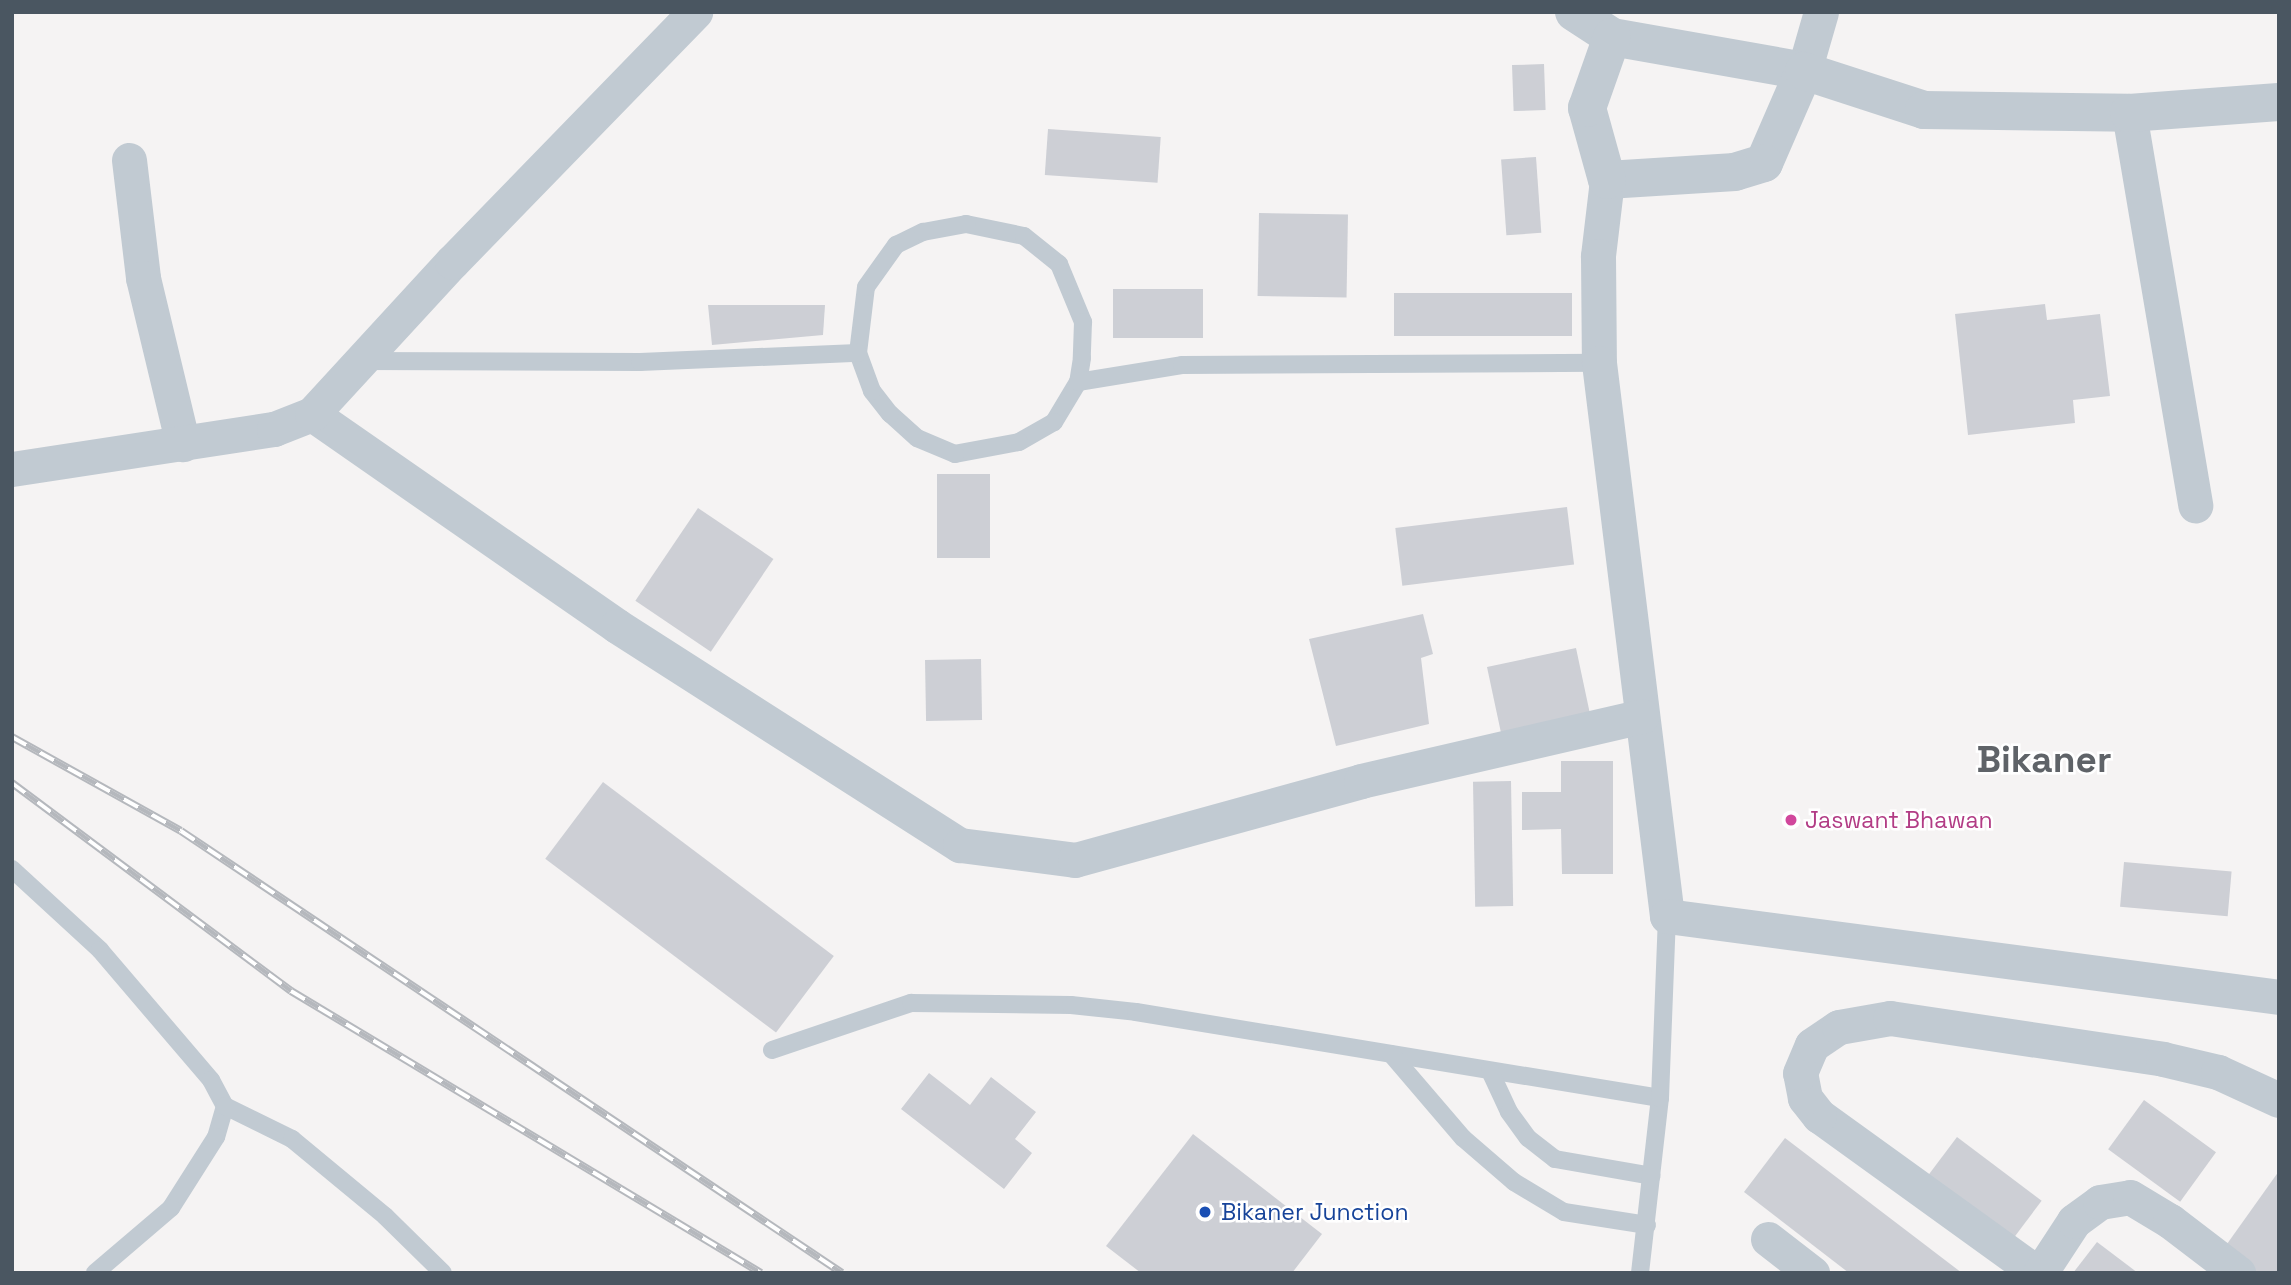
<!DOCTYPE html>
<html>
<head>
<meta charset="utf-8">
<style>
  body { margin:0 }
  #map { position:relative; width:2291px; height:1285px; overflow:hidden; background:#f5f3f3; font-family:"Space Grotesk",sans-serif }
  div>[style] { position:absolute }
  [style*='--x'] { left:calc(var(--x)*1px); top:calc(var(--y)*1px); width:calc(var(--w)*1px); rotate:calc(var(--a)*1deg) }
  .building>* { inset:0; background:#cdcfd5; transform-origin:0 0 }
  .service>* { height:18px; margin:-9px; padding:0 9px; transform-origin:9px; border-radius:9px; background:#c1cad2 }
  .minor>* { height:35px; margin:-17.5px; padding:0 17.5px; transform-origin:17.5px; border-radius:17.5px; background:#c1cad2 }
  .tertiary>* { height:38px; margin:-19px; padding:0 19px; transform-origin:19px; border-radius:19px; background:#c1cad2 }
  .rail>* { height:8px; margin-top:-4px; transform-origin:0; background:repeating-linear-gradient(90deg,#fff 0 16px,#b5b8bd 0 32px); box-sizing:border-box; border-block:2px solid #b5b8bd }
  .dots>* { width:19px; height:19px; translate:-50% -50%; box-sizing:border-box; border:4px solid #fff; border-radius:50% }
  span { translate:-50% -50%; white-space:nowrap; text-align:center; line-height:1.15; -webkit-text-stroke:5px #fff; paint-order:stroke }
  .hotel-label { font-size:23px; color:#b23c85 }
  .left { translate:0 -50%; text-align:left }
  .transit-label { font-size:23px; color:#164399 }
  .town-label { font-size:37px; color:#5f6368; font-weight:700 }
  .frame { position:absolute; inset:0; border:14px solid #4a5661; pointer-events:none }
</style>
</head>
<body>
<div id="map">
  <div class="building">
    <div style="left:1544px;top:64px;width:46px;height:32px;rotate:88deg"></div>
    <div style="left:1048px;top:129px;width:113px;height:46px;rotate:4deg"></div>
    <div style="left:1536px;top:157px;width:76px;height:35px;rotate:86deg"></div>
    <div style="left:1259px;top:213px;width:89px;height:83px;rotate:1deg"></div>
    <div style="left:1113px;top:289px;width:90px;height:49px"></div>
    <div style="left:1394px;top:293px;width:178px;height:43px"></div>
    <div style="clip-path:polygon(2045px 304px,2047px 320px,2100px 314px,2110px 396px,2073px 400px,2075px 423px,1968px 435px,1955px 314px)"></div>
    <div style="clip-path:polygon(708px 305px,825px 305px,823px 335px,712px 345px)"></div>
    <div style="left:990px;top:474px;width:84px;height:53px;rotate:90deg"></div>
    <div style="left:1567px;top:507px;width:58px;height:173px;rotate:83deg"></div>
    <div style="left:698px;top:508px;width:91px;height:112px;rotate:34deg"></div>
    <div style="clip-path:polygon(1423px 614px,1433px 654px,1421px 658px,1429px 724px,1336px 746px,1309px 639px)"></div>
    <div style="left:1576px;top:648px;width:73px;height:91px;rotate:78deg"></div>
    <div style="left:981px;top:659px;width:61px;height:56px;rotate:89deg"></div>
    <div style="clip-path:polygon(1561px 761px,1613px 761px,1613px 874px,1562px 874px,1561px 829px,1522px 830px,1522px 792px,1561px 792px)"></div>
    <div style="left:1511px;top:781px;width:125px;height:38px;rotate:89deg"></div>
    <div style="left:603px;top:782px;width:289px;height:96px;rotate:37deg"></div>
    <div style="left:2124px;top:862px;width:108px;height:45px;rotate:5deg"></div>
    <div style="clip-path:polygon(929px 1073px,970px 1105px,991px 1077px,1036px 1112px,1015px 1139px,1032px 1153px,1004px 1189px,901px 1109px)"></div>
    <div style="left:2144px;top:1100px;width:89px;height:61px;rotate:36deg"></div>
    <div style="clip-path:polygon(1193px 1134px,1322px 1234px,1292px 1273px,1141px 1273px,1106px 1246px)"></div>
    <div style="left:1957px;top:1137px;width:106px;height:49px;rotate:37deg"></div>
    <div style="clip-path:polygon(1785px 1138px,1962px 1273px,1849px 1273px,1744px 1192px)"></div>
    <div style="clip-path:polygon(2279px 1171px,2279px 1273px,2252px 1273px,2222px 1251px)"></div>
    <div style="clip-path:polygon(2097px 1242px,2138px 1273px,2073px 1273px)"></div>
  </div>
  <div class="service">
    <div style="--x:966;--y:224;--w:59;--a:11.7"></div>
    <div style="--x:1024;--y:236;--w:45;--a:38.7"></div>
    <div style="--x:1059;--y:264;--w:63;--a:67.5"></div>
    <div style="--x:1083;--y:322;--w:36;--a:92"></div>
    <div style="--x:1082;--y:358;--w:24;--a:99"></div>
    <div style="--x:1078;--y:382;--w:47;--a:121"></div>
    <div style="--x:1054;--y:422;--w:40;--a:150.3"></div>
    <div style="--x:1019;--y:442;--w:65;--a:169.4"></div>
    <div style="--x:955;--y:454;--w:41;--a:-157.2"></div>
    <div style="--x:917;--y:438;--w:36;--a:-138"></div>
    <div style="--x:890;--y:414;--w:29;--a:-128"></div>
    <div style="--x:872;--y:391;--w:40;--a:-110.2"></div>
    <div style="--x:858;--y:353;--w:66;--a:-83.1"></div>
    <div style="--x:866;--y:287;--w:52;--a:-54.5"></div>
    <div style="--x:896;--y:245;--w:30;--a:-26"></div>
    <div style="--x:923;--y:232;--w:44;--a:-10.5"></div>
    <div style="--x:361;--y:361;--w:279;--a:0.2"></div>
    <div style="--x:640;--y:362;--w:218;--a:-2.4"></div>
    <div style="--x:1078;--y:382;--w:105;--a:-9.3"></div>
    <div style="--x:1182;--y:365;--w:417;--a:-0.3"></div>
    <div style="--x:12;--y:869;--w:120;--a:42.6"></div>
    <div style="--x:100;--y:950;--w:171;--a:49.5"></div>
    <div style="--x:211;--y:1080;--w:30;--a:62"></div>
    <div style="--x:225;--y:1106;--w:32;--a:106"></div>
    <div style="--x:216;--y:1137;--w:84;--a:122.4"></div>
    <div style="--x:171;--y:1208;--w:100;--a:139.5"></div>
    <div style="--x:772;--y:1050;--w:147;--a:-18.7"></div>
    <div style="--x:911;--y:1003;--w:160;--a:0.7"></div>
    <div style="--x:1071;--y:1005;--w:65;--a:6.1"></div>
    <div style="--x:1136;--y:1012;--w:531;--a:9.32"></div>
    <div style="--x:1391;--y:1054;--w:111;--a:49.4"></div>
    <div style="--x:1463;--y:1138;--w:67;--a:40.8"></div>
    <div style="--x:1514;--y:1182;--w:58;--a:31"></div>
    <div style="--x:1564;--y:1212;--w:84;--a:8.9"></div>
    <div style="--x:1490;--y:1071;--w:45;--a:65.1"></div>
    <div style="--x:1509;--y:1112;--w:32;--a:54"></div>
    <div style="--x:1528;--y:1138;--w:34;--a:38"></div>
    <div style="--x:1555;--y:1159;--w:98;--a:9.9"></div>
    <div style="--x:225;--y:1106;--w:75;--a:26.2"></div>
    <div style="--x:292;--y:1139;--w:121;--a:39.6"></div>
    <div style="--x:385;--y:1216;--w:81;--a:44.5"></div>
    <div style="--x:1640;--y:1273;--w:176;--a:-83.5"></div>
    <div style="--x:1660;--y:1098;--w:182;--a:-87.8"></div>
  </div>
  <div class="minor">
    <div style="--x:1804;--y:71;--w:61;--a:-73.9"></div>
    <div style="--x:2129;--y:113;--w:398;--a:80.4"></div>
    <div style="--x:129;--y:160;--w:119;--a:83.2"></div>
    <div style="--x:143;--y:278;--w:171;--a:76.5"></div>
    <div style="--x:1607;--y:180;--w:77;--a:96.8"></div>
    <div style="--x:1598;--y:256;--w:107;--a:89.5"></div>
    <div style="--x:1599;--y:363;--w:557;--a:82.99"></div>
    <div style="--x:1667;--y:916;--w:617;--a:7.54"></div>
    <div style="--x:312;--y:414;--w:371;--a:34.8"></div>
    <div style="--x:617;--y:626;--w:407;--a:32.6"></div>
    <div style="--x:960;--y:845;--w:116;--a:7.4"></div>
    <div style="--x:1075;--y:860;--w:297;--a:-15.4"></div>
    <div style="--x:1361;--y:781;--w:288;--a:-13"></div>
    <div style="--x:12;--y:469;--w:265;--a:-8.7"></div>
    <div style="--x:274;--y:429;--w:41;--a:-21.5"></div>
    <div style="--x:312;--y:414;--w:207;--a:-47.4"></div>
    <div style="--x:452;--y:262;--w:349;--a:-45.8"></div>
    <div style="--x:1768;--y:1239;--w:56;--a:37.7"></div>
    <div style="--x:2037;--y:1273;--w:269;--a:-144.2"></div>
    <div style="--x:1819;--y:1116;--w:23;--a:-128"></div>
    <div style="--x:1805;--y:1098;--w:25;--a:-101"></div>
    <div style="--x:1800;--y:1073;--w:30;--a:-67"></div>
    <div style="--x:1812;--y:1045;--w:32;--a:-34"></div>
    <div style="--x:1839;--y:1027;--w:52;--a:-10"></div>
    <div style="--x:1890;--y:1018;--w:276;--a:8.5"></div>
    <div style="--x:2163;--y:1059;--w:57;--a:13.3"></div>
    <div style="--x:2218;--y:1072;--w:67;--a:24.7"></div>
    <div style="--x:2040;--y:1273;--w:62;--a:-56.8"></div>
    <div style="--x:2074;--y:1221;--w:32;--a:-36"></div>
    <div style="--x:2100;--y:1202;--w:30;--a:-9"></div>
    <div style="--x:2130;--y:1197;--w:47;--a:31"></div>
    <div style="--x:2170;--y:1221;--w:86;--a:37.4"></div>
  </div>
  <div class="tertiary">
    <div style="--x:1574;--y:12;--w:45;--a:33.3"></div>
    <div style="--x:1612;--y:37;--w:195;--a:10"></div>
    <div style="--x:1804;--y:71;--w:100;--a:113.5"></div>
    <div style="--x:1764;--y:163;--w:30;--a:163"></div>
    <div style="--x:1735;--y:172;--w:128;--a:176.4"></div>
    <div style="--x:1607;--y:180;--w:75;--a:-105.5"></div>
    <div style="--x:1587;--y:108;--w:75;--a:-70.6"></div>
    <div style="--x:1804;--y:71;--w:126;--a:18"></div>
    <div style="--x:1924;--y:110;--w:205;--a:0.8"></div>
    <div style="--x:2129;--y:113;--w:150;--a:-4.2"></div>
  </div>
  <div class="rail">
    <div style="--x:12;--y:737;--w:193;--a:29.1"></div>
    <div style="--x:181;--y:831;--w:795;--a:33.77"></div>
    <div style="--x:12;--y:783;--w:348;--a:36.7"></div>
    <div style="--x:291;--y:991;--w:548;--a:30.96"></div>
  </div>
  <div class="dots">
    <div style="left:1791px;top:820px;background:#d1479c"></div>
    <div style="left:1205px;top:1212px;background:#1a4fb4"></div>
  </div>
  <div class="hotel-label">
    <span class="left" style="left:1805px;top:820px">Jaswant Bhawan</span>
  </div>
  <div class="transit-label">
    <span class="left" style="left:1221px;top:1212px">Bikaner Junction</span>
  </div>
  <div class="town-label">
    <span style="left:2044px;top:760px">Bikaner</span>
  </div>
  <div class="frame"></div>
</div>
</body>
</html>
